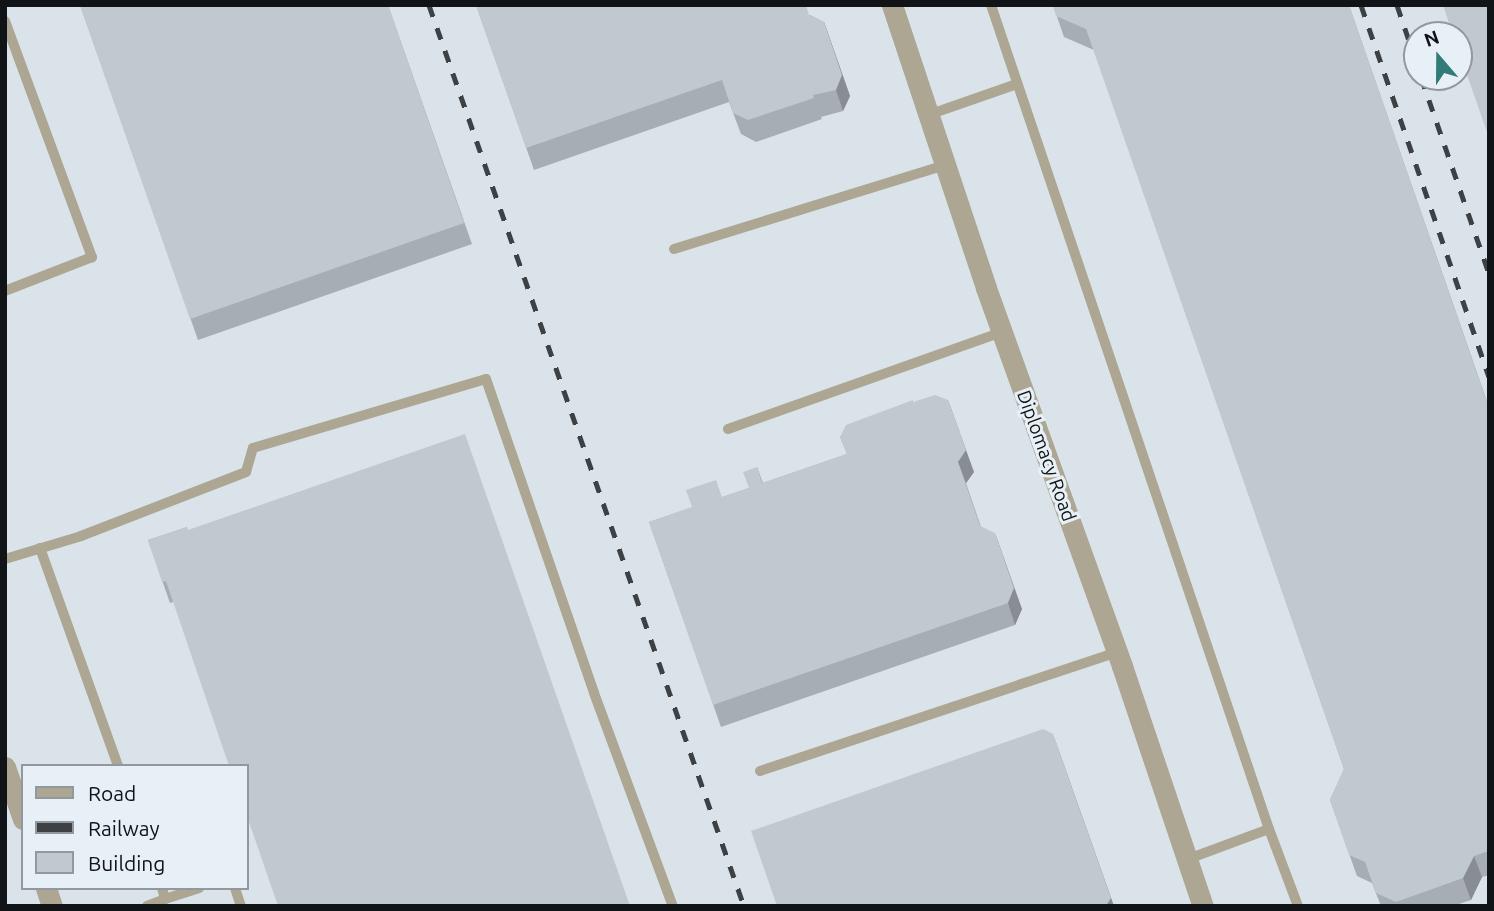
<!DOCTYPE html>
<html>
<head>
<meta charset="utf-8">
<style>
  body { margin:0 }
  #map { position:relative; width:1494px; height:911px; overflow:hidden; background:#dae3ea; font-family:Ubuntu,sans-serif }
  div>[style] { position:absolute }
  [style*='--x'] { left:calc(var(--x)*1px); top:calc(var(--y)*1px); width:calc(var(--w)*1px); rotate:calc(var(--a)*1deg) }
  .service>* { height:10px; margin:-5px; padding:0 5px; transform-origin:5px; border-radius:5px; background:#aca692 }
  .minor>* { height:21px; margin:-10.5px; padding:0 10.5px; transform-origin:10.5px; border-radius:10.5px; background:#aca692 }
  .rail>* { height:5px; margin-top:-2.5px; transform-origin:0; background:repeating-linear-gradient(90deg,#3d4144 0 12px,transparent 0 24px) }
  .wall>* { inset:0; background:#a6adb3 }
  .shaded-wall>* { inset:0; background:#878d92 }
  .building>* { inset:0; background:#c1c9d0 }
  span { translate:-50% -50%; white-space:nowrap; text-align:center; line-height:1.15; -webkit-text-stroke:6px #e8f0f7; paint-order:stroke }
  .street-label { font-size:19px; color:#111416 }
  .frame { position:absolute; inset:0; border:7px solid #111416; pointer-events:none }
  .legend { position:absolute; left:21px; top:764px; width:228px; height:126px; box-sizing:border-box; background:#e8f0f7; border:2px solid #92989d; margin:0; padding:9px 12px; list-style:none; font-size:21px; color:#111416 }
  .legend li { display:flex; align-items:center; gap:14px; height:35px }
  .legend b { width:35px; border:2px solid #92989d }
  .north { position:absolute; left:1403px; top:21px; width:70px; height:70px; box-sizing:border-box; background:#e8f0f7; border:2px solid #92989d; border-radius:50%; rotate:340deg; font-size:19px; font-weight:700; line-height:28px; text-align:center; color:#111416 }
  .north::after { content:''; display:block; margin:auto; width:24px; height:32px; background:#337b76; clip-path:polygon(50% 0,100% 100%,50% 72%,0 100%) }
</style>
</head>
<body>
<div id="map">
  <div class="service">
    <div style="--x:991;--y:5;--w:870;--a:71.36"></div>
    <div style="--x:5;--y:21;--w:252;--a:69.8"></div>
    <div style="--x:92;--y:257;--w:93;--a:158.7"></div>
    <div style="--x:928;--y:115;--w:94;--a:-19.2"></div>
    <div style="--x:674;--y:249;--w:284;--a:-17.2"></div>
    <div style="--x:728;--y:429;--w:291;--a:-19.5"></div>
    <div style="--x:40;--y:548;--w:232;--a:70.3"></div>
    <div style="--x:5;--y:559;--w:79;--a:-16.8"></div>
    <div style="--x:81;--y:536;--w:177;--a:-21.2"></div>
    <div style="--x:246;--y:472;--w:25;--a:-74"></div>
    <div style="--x:253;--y:448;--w:243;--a:-16.5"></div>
    <div style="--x:486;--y:379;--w:332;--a:71"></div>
    <div style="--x:594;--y:693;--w:227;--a:69.7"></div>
    <div style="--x:760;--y:771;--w:376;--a:-18.4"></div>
    <div style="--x:1188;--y:859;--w:86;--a:-20.3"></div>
    <div style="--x:1269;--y:829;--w:82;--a:69.4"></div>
    <div style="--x:235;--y:888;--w:19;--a:72"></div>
    <div style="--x:165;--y:899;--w:36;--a:-18"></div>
    <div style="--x:147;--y:906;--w:19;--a:-21"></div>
    <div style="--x:165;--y:899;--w:11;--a:-105"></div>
  </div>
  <div class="minor">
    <div style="--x:892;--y:5;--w:298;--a:71.6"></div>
    <div style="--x:986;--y:288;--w:402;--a:70.2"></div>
    <div style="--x:1122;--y:666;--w:253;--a:71.4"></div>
    <div style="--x:5;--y:767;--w:55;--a:70.9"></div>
    <div style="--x:46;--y:888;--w:19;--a:72"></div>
  </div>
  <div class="rail">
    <div style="--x:429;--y:5;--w:954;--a:70.73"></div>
    <div style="--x:1361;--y:5;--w:393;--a:71"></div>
    <div style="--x:1397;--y:5;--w:62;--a:71.3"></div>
    <div style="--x:1421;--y:77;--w:207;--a:70.9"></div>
  </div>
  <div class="wall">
    <div style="clip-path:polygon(80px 5px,388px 5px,472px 244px,198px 340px)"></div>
    <div style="clip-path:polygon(476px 5px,810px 15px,824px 22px,850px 96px,843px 111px,821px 117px,822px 119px,756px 142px,741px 134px,729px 102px,534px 170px)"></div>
    <div style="clip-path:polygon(1053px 5px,1349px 5px,1489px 407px,1489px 875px,1482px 877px,1471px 900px,1453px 906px,1381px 906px,1372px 883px,1357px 876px,1330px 800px,1344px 769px,1094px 50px,1064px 37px)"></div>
    <div style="clip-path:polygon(914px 402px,974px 472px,966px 483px,981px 527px,1022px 609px,1015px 625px,721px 727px,649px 522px,749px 488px,757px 467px,763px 483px,847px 454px,840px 437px)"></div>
    <div style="clip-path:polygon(187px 527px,173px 602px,170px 603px,148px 540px)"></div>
  </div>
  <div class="shaded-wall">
    <div style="clip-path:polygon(824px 22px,850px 96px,843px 111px,836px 90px)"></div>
    <div style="clip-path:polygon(948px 400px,974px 472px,966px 483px,958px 462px)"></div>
    <div style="clip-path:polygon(995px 533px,1022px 609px,1015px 625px,1008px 603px)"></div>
    <div style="clip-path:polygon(1053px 734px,1114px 906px,1106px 906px)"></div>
    <div style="clip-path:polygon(1474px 856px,1482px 877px,1471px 900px,1463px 878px)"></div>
  </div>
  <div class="building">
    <div style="clip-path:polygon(80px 5px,388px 5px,464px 223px,190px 319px)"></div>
    <div style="clip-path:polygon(476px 5px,806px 5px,809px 15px,824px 22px,842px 75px,836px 90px,813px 95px,814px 98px,748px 120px,733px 113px,722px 80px,526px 148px)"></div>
    <div style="clip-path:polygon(1053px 5px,1349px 5px,1489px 408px,1489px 851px,1474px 856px,1463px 878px,1396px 902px,1376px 893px,1365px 862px,1349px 855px,1330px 800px,1344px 769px,1086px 29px,1056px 16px)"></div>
    <div style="clip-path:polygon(1443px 5px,1489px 5px,1489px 132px,1487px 132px,1459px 52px,1459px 35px,1453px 35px)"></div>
    <div style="clip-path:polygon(935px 395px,948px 400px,966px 450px,958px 462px,980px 526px,995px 533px,1014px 588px,1008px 603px,713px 705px,649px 522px,692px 507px,686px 490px,716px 480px,722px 497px,749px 488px,743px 472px,757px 467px,762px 483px,847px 454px,840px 437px,846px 425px,913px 400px,913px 402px)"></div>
    <div style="clip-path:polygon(465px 434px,630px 906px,278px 906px,247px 816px,247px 766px,229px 766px,166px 581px,162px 582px,148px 540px,187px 527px,188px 530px)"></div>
    <div style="clip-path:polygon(1043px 729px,1053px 734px,1111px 898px,1106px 906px,777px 906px,751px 831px)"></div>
  </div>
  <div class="street-label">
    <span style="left:1046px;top:456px;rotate:70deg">Diplomacy Road</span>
  </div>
  <div class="frame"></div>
  <ul class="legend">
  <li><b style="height:9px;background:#aca692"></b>Road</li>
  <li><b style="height:9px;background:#3d4144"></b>Railway</li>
  <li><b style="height:19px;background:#c1c9d0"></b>Building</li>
  </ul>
  <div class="north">N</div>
</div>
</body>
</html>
